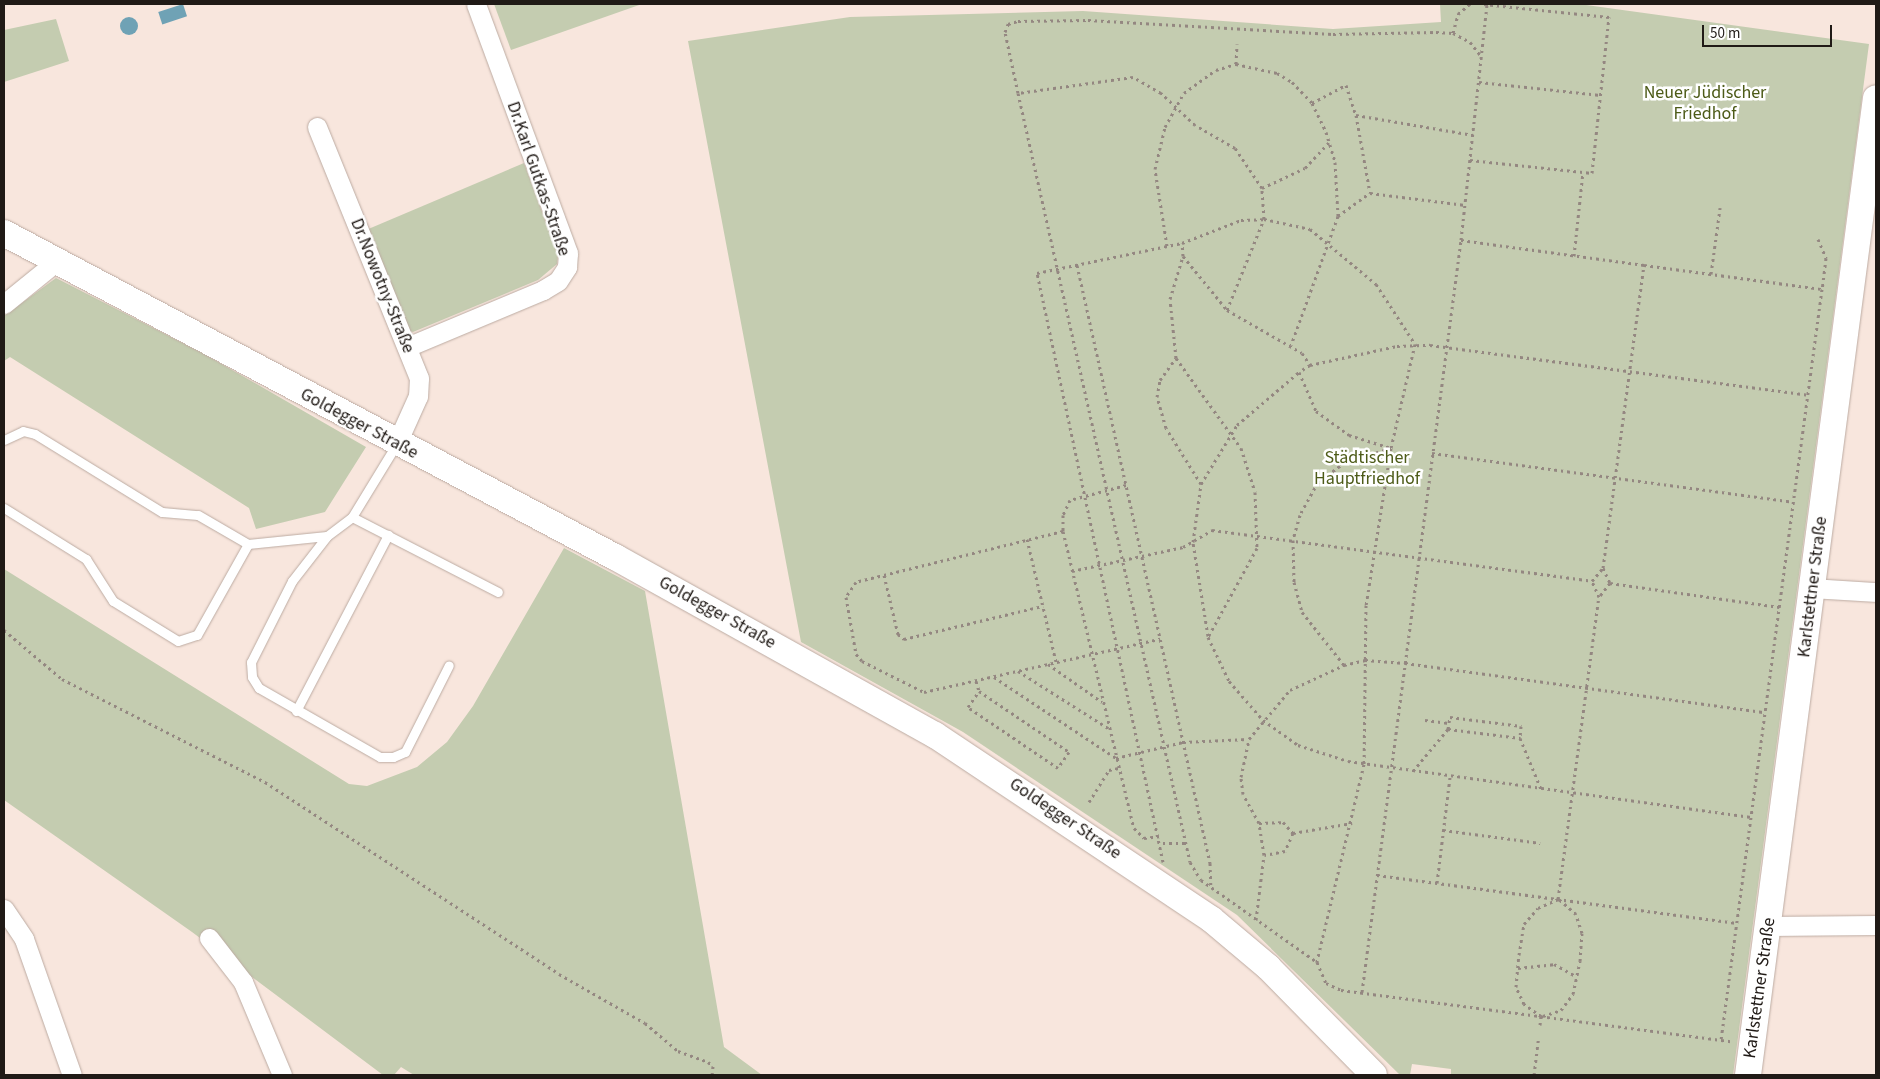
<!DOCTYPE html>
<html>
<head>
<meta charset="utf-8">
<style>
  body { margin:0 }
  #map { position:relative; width:1880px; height:1079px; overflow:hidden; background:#f8e6dd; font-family:"Source Sans 3",sans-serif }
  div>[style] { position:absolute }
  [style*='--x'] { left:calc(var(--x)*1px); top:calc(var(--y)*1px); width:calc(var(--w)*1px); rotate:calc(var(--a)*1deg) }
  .green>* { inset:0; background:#c4ccb0 }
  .water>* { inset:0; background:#6fa2b5; transform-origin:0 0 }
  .round { border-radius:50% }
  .path>* { height:3px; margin-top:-1.5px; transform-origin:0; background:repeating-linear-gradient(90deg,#948781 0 2.5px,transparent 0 6.5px) }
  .roads { filter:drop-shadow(0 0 1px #bcaba2) drop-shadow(0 0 1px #bcaba2) }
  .lane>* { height:9px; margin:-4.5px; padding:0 4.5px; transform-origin:4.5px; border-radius:4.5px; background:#fff }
  .street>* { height:19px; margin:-9.5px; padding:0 9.5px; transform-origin:9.5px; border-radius:9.5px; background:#fff }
  .secondary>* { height:26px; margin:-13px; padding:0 13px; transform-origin:13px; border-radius:13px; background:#fff }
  span { translate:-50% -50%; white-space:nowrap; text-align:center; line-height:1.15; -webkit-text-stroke:5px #fff; paint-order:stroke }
  .park-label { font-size:18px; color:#4d5b18 }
  .street-label { font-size:18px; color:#201a16 }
  .frame { position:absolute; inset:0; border:5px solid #201a16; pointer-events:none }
  .scale { position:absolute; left:1702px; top:25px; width:130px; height:22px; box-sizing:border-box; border:2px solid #201a16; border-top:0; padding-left:6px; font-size:15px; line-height:18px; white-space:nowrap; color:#201a16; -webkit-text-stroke:4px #fff; paint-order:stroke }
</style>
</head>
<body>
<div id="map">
  <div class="green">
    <div style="clip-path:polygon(494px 4px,642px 4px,511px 50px)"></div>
    <div style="clip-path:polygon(1440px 4px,1579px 4px,1869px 44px,1733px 1075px,1451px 1075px,1451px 1069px,1412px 1064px,1410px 1075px,1400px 1075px,1237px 915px,963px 732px,801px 642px,688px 41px,850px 17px,1083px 11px,1333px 29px,1441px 22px)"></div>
    <div style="clip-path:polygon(56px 19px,69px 61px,4px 82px,4px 30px)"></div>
    <div style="clip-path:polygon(524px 163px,558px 255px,557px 264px,538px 280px,413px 332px,407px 330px,366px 230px)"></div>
    <div style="clip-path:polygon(56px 278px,206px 355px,366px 447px,325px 512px,256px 529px,249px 508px,10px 357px,4px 361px,4px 316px)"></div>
    <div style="clip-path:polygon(564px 548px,645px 591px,724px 1047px,762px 1075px,414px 1075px,401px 1067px,394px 1075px,383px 1075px,192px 932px,4px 800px,4px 569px,349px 784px,367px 786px,417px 767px,447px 742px,473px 706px)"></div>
  </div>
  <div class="water">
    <div style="left:183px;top:4px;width:13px;height:26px;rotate:72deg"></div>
    <div class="round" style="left:120px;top:17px;width:18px;height:18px"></div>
  </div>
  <div class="path">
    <div style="--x:1453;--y:33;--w:20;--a:-75"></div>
    <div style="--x:1458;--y:14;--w:16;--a:-40"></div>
    <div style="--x:1236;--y:64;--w:20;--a:-87"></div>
    <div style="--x:1479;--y:82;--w:122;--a:6.1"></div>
    <div style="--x:1018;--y:93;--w:62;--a:-102"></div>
    <div style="--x:1005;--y:32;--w:9;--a:-69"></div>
    <div style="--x:1008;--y:24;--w:10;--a:-17"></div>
    <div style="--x:1018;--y:21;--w:70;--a:-0.8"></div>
    <div style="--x:1088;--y:20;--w:245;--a:3.3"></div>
    <div style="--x:1333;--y:34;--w:103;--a:-1.1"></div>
    <div style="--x:1436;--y:32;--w:17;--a:3"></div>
    <div style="--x:1453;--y:33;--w:19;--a:28"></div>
    <div style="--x:1470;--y:42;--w:18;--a:52"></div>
    <div style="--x:1312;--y:103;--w:38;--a:-28"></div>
    <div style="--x:1346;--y:85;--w:32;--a:72"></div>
    <div style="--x:1356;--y:115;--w:119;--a:9.7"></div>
    <div style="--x:1356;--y:115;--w:79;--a:79.8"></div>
    <div style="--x:1370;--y:193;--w:96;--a:7.2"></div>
    <div style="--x:1470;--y:160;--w:123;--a:6.1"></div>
    <div style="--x:1592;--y:173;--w:157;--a:-83.8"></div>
    <div style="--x:1609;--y:17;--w:126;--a:-174.1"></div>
    <div style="--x:1262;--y:188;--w:47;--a:-24.9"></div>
    <div style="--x:1305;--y:168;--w:35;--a:-47"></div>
    <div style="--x:1338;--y:216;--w:39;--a:-36"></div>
    <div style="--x:1818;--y:239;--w:21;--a:67"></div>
    <div style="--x:1826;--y:258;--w:31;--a:97"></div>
    <div style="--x:1461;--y:240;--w:185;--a:7.8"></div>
    <div style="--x:1167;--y:246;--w:78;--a:-98.9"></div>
    <div style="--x:1155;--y:169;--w:43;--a:-76.6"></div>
    <div style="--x:1165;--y:127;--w:39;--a:-61"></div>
    <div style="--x:1184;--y:93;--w:39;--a:-36"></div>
    <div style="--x:1216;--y:70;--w:21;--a:-17"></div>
    <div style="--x:1236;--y:64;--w:42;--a:12.4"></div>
    <div style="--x:1277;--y:73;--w:17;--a:31"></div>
    <div style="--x:1292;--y:82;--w:29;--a:46"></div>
    <div style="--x:1312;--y:103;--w:32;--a:64"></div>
    <div style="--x:1326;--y:132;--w:31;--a:73"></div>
    <div style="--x:1335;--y:162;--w:54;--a:86.8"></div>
    <div style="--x:1338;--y:216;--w:137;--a:110"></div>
    <div style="--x:1183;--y:256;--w:70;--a:50.8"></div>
    <div style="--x:1227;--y:310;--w:86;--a:29.8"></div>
    <div style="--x:1302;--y:353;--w:14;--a:56"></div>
    <div style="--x:1310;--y:365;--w:13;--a:148"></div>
    <div style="--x:1299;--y:372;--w:43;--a:66.4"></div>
    <div style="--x:1316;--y:411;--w:41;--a:36"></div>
    <div style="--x:1349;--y:435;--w:44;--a:17.2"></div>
    <div style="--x:1391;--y:448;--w:159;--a:99"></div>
    <div style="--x:1366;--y:605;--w:159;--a:90.7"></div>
    <div style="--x:1364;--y:764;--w:204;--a:103.4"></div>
    <div style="--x:1574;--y:256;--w:84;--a:-83.9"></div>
    <div style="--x:1077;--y:265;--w:613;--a:77.46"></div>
    <div style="--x:1210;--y:863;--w:24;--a:88"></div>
    <div style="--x:1711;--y:274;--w:67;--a:-82.2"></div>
    <div style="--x:1227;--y:310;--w:98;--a:-67.9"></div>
    <div style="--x:1264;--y:219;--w:31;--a:-94"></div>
    <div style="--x:1262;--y:188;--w:48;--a:-124"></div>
    <div style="--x:1235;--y:148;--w:46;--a:-150.1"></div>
    <div style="--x:1195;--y:125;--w:47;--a:-136.7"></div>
    <div style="--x:1161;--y:93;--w:32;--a:-150"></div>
    <div style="--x:1133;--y:77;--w:116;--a:172.1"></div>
    <div style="--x:1018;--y:93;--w:788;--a:77.39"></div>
    <div style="--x:1190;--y:862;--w:21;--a:59"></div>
    <div style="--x:1201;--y:880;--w:142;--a:35.3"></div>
    <div style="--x:1317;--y:962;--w:23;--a:67"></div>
    <div style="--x:1326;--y:983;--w:17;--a:25"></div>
    <div style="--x:1341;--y:990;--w:393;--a:7.5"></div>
    <div style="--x:1176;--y:358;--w:111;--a:54.2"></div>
    <div style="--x:1241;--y:448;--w:46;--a:72.3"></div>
    <div style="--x:1255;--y:492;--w:56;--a:88"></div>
    <div style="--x:1257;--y:548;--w:102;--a:118.8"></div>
    <div style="--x:1208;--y:637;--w:49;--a:64.5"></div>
    <div style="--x:1229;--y:681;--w:52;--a:48.9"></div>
    <div style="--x:1263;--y:720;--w:43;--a:35.5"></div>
    <div style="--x:1298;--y:745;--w:52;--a:17.7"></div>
    <div style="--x:1348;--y:761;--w:407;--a:7.9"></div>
    <div style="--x:1310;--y:365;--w:89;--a:-12.3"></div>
    <div style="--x:1397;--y:346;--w:33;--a:-2"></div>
    <div style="--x:1430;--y:345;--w:381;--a:7.5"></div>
    <div style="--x:1432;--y:453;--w:364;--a:7.7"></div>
    <div style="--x:1201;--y:484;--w:66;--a:-122"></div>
    <div style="--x:1166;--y:428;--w:32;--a:-106"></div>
    <div style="--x:1157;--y:397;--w:17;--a:-80"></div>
    <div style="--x:1160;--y:380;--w:27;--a:-54"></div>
    <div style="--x:1176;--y:358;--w:59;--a:-95.8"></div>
    <div style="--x:1170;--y:299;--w:45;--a:-73.2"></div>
    <div style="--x:1183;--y:256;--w:13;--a:-94"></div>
    <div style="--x:1182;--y:243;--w:63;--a:-21.3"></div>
    <div style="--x:1241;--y:220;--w:23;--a:-2"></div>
    <div style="--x:1264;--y:219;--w:47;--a:12.3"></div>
    <div style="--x:1310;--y:229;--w:86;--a:39.8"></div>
    <div style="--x:1376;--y:284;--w:72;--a:57"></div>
    <div style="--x:1415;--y:344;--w:107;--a:103"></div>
    <div style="--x:1391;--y:448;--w:48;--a:163.1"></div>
    <div style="--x:1345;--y:462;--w:34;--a:143"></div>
    <div style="--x:1318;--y:482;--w:38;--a:119"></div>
    <div style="--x:1300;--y:515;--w:26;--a:106"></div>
    <div style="--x:1293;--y:540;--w:42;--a:88.6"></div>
    <div style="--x:1294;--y:582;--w:31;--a:75"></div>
    <div style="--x:1302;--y:612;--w:68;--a:51.6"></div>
    <div style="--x:1344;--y:665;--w:22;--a:-13"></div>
    <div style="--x:1365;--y:660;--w:40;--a:4.3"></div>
    <div style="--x:1405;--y:663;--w:363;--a:7.8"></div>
    <div style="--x:1126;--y:485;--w:58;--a:165"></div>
    <div style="--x:1070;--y:500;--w:17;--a:115"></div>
    <div style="--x:1063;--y:515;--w:16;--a:90"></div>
    <div style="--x:1063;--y:531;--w:305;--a:76.6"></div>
    <div style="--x:1134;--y:828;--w:14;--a:45"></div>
    <div style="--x:1144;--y:838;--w:17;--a:-7"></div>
    <div style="--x:1063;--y:531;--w:213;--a:166.2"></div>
    <div style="--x:856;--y:582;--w:18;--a:124"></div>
    <div style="--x:846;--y:597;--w:58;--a:80"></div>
    <div style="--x:856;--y:654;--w:9;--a:49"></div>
    <div style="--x:862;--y:661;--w:69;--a:26.6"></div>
    <div style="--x:924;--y:692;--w:242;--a:-12.7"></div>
    <div style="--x:1027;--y:539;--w:126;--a:76.7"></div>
    <div style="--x:1603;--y:568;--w:306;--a:-82.3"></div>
    <div style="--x:1644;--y:265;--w:180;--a:7.7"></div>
    <div style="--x:1822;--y:289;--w:758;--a:97.66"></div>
    <div style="--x:1072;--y:571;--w:114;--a:-12.2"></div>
    <div style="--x:1183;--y:547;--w:34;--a:-30"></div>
    <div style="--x:1212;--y:530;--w:383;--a:7.6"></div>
    <div style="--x:1592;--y:581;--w:17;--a:-50"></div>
    <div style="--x:1603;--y:568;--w:17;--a:65"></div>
    <div style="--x:1610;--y:583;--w:18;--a:128"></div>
    <div style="--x:1599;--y:597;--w:17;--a:-114"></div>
    <div style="--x:884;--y:575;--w:61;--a:76.7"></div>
    <div style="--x:898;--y:634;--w:8;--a:40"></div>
    <div style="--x:904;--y:639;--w:143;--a:-13.4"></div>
    <div style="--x:1610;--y:583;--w:171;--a:8.1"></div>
    <div style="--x:4;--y:630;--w:76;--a:40.2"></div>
    <div style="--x:62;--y:679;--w:228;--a:26.9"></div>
    <div style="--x:265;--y:782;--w:351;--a:33.1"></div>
    <div style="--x:559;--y:974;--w:99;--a:29.7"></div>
    <div style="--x:645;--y:1023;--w:43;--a:40.3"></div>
    <div style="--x:678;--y:1051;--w:32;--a:20"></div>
    <div style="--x:708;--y:1062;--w:6;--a:39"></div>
    <div style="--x:713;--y:1066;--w:9;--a:96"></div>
    <div style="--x:1208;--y:636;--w:95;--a:-99.1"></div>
    <div style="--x:1193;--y:542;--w:59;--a:-82.1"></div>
    <div style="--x:1201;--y:484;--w:69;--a:-58.6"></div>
    <div style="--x:1237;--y:425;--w:82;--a:-40.5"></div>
    <div style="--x:1048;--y:664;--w:66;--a:35.1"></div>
    <div style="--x:1018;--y:671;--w:107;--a:32.3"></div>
    <div style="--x:994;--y:677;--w:146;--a:33.6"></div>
    <div style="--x:1116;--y:758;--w:69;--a:-13.4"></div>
    <div style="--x:1183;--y:742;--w:65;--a:-2.6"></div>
    <div style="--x:976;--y:681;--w:10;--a:73"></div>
    <div style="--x:979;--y:691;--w:109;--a:34.1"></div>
    <div style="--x:1069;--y:752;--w:19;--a:125"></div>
    <div style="--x:1058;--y:768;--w:109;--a:-145.9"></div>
    <div style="--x:968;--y:707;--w:19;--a:-55"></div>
    <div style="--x:1425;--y:720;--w:24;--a:7"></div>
    <div style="--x:1448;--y:729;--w:12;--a:-81"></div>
    <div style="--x:1450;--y:717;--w:72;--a:7.2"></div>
    <div style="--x:1521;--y:726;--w:12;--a:95"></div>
    <div style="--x:1413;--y:771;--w:55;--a:-50.2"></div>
    <div style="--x:1448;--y:729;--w:73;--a:7.1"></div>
    <div style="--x:1520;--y:738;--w:55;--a:67.6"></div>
    <div style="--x:1089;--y:802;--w:38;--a:-58"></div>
    <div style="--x:1109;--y:770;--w:10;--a:-11"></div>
    <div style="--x:1259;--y:823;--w:24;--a:-2"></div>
    <div style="--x:1283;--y:822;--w:15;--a:48"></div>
    <div style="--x:1293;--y:833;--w:20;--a:114"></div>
    <div style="--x:1285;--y:851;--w:21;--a:169"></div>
    <div style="--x:1443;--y:830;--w:98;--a:7.6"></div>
    <div style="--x:1293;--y:833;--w:60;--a:-9.6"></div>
    <div style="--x:1163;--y:843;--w:22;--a:0"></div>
    <div style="--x:1163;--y:862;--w:602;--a:-102.07"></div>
    <div style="--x:1037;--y:273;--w:148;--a:-11.7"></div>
    <div style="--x:1377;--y:875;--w:363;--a:7.6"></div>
    <div style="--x:1437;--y:883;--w:107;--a:-83"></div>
    <div style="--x:1256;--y:920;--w:65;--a:-83"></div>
    <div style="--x:1264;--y:855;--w:32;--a:-99"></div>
    <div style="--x:1259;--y:823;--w:33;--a:-119"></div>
    <div style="--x:1243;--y:794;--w:17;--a:-97"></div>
    <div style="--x:1241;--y:777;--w:39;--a:-78"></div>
    <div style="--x:1249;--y:739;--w:64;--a:-50.1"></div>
    <div style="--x:1290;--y:690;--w:60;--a:-24.8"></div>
    <div style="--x:1518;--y:968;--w:36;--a:-6"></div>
    <div style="--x:1554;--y:964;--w:25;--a:29"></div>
    <div style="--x:1362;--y:992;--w:758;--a:-82.5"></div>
    <div style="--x:1461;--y:240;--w:237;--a:-83.7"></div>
    <div style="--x:1541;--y:1016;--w:21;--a:-145"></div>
    <div style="--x:1524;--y:1004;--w:19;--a:-115"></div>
    <div style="--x:1516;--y:987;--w:32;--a:-85"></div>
    <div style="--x:1519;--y:955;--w:31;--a:-81"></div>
    <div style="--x:1524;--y:924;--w:21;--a:-49"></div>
    <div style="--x:1538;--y:908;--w:22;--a:-24"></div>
    <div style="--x:1558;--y:899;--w:305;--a:-82.3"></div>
    <div style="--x:1543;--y:1016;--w:19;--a:-18"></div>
    <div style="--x:1561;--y:1010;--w:20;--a:-53"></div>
    <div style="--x:1573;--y:994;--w:34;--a:-78"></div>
    <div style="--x:1580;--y:961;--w:28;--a:-86"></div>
    <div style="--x:1582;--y:933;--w:20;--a:-108"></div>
    <div style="--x:1576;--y:914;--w:23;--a:-139"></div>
    <div style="--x:1540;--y:1025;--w:9;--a:-84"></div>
    <div style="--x:664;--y:1075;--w:11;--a:0"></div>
    <div style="--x:1534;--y:1075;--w:35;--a:-83"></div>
  </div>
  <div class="roads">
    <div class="lane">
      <div style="--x:4;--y:440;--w:21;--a:-25"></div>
      <div style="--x:23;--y:431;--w:12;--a:14"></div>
      <div style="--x:35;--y:434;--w:149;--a:31.6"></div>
      <div style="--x:162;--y:512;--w:36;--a:5"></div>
      <div style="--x:198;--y:515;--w:58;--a:30.1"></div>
      <div style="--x:248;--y:544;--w:79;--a:-5.8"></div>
      <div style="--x:327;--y:536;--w:31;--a:-37"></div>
      <div style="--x:352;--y:517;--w:84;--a:-58.6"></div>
      <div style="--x:4;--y:508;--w:97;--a:31.9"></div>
      <div style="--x:86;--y:559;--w:50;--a:57.3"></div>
      <div style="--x:113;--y:601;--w:76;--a:31.6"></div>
      <div style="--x:178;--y:641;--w:20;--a:-18"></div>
      <div style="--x:197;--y:635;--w:104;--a:-60.7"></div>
      <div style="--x:352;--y:517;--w:164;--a:27.2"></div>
      <div style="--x:327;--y:536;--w:57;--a:127.9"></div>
      <div style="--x:292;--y:581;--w:91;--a:116.8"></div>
      <div style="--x:251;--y:662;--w:15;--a:86"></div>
      <div style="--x:252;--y:677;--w:13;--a:58"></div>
      <div style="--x:259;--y:688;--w:139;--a:29.7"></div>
      <div style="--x:380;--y:757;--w:13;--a:0"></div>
      <div style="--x:393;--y:757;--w:13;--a:-23"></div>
      <div style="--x:405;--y:752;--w:97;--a:-63.2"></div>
      <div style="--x:296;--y:711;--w:199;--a:-62.4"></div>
    </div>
    <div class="street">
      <div style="--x:317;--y:127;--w:271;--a:67.9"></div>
      <div style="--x:419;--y:378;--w:18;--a:93"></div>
      <div style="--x:418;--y:396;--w:54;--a:114.2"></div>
      <div style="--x:4;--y:304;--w:68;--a:-39.1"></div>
      <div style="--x:407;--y:347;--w:147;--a:-22.7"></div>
      <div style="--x:543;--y:290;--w:17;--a:-31"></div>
      <div style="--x:558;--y:281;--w:17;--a:-57"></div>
      <div style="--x:567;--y:267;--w:14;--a:-86"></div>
      <div style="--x:568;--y:253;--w:265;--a:-110.3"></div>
      <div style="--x:1812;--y:588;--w:64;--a:3.6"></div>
      <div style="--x:4;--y:909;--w:36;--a:56"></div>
      <div style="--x:24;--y:939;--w:144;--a:70.6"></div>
      <div style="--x:1768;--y:926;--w:108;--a:-0.5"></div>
      <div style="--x:209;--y:938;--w:56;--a:52.3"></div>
      <div style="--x:243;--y:982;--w:101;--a:67.2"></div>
    </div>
    <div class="secondary">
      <div style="--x:4;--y:233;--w:692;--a:27.94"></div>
      <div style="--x:615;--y:557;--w:366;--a:29.1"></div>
      <div style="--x:935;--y:735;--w:332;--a:33.7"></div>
      <div style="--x:1211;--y:919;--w:75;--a:40.1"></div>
      <div style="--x:1268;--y:967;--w:151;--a:45.5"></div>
      <div style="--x:1748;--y:1075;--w:985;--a:-82.54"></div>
    </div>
  </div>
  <div class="park-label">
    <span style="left:1705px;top:104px">Neuer Jüdischer<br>Friedhof</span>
    <span style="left:1367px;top:469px">Städtischer<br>Hauptfriedhof</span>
  </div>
  <div class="street-label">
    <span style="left:538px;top:179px;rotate:71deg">Dr.Karl Gutkas-Straße</span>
    <span style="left:382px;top:286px;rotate:68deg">Dr.Nowotny-Straße</span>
    <span style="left:359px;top:424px;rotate:28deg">Goldegger Straße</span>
    <span style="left:1813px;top:587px;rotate:-83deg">Karlstettner Straße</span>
    <span style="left:717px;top:613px;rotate:29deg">Goldegger Straße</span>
    <span style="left:1065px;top:819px;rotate:34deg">Goldegger Straße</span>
    <span style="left:1760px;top:988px;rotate:-82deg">Karlstettner Straße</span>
  </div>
  <div class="frame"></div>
  <div class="scale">50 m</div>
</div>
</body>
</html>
